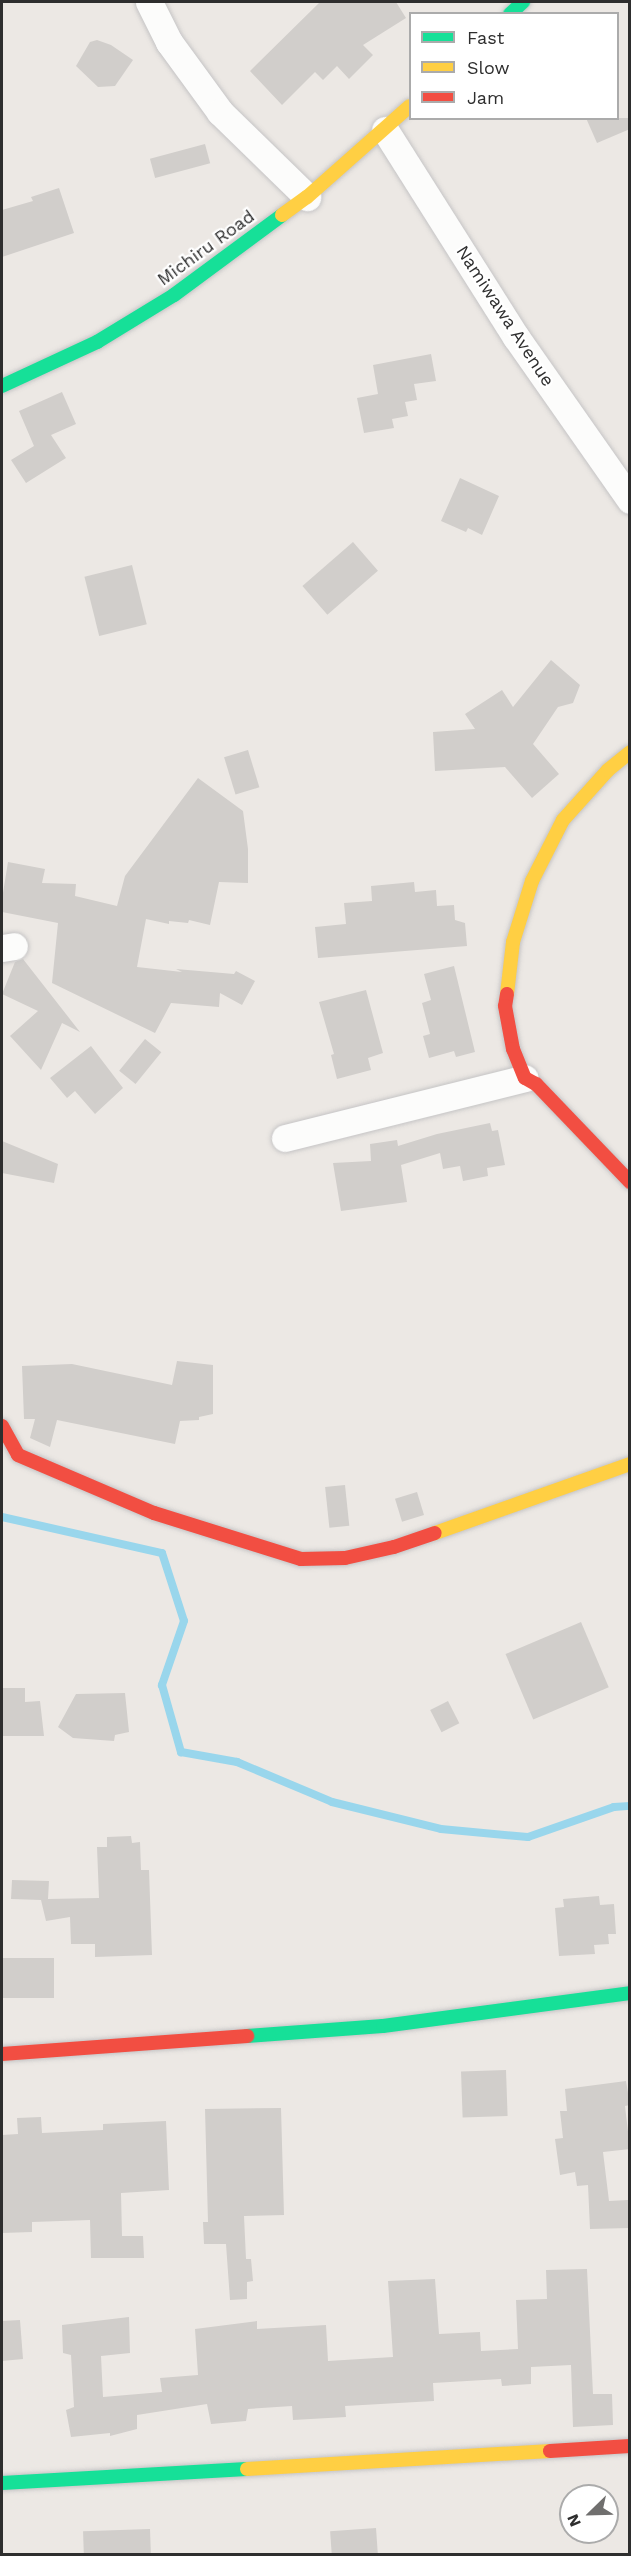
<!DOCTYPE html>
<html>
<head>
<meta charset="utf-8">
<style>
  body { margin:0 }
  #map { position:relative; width:631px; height:2556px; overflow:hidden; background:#ece8e4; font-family:"Work Sans",sans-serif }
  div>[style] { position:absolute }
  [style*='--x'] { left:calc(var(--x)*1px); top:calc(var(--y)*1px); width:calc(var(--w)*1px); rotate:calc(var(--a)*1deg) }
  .stream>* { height:8px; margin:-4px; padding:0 4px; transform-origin:4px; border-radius:4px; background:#99d6ec }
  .building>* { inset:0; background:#d1cecb; transform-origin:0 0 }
  .roads { filter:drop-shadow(0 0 2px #c5c4c5) drop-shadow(0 0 2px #c5c4c5) }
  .street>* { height:27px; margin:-13.5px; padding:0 13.5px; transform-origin:13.5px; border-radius:13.5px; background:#fcfcfb }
  .fast>* { height:14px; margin:-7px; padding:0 7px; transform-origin:7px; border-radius:7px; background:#16e098 }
  .slow>* { height:14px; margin:-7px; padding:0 7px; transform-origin:7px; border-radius:7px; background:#ffcf43 }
  .jam>* { height:14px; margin:-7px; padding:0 7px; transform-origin:7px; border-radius:7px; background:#f24e42 }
  span { translate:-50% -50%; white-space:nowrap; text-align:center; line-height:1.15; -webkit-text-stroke:4.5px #fff; paint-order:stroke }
  .street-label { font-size:18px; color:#2e2e2e }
  .frame { position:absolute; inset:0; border:3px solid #2e2e2e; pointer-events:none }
  .legend { position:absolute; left:409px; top:12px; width:210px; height:108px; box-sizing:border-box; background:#fff; border:2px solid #ababab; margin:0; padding:8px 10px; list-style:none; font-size:18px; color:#2e2e2e }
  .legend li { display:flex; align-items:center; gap:12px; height:30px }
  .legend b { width:30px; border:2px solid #ababab }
  .north { position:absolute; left:559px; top:2484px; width:60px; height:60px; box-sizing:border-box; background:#fff; border:2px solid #ababab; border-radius:50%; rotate:247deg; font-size:16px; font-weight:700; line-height:24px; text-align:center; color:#2e2e2e }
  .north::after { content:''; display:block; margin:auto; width:21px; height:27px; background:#706f6e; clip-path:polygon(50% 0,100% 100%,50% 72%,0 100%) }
</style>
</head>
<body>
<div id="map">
  <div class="stream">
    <div style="--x:2;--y:1517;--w:164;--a:12.7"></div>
    <div style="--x:162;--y:1553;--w:71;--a:72.1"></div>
    <div style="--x:184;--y:1621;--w:68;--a:109"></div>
    <div style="--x:162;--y:1685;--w:70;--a:74.2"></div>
    <div style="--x:181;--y:1752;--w:57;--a:10.1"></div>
    <div style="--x:237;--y:1762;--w:103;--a:22.8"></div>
    <div style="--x:332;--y:1802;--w:112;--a:13.9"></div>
    <div style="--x:441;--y:1829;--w:87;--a:5.3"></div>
    <div style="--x:528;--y:1837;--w:91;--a:-19.2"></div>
    <div style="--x:614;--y:1807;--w:16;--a:-4"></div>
  </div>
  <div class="building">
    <div style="clip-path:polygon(320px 2px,396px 2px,406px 18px,363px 45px,373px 55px,349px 79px,337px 66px,323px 80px,315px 72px,282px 105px,250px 71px)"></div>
    <div style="clip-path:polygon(97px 40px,111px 45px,133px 60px,115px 86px,98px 87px,76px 66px,90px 42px)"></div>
    <div style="clip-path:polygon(586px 118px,630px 118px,630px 129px,597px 143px)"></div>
    <div style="left:205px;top:144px;width:20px;height:57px;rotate:75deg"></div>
    <div style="clip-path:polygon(59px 188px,74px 233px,2px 257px,2px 210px,33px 201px,31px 197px)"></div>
    <div style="clip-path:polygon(431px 354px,436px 381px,414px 384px,417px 400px,405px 402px,408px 416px,392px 419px,394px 428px,364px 433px,357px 398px,378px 394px,373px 365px)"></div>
    <div style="clip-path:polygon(62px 392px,76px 424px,51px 435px,66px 458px,26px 483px,11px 460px,34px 446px,19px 411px)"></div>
    <div style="clip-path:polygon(460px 478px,499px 496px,482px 535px,468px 528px,466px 532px,441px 521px)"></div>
    <div style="left:353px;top:542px;width:38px;height:67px;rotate:49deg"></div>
    <div style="left:132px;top:565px;width:61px;height:49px;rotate:76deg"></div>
    <div style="clip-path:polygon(551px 660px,580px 685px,573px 703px,558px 707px,533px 744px,559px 774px,532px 798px,505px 767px,435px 771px,433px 732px,475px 729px,465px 714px,502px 690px,513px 707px)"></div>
    <div style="left:248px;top:750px;width:39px;height:25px;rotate:73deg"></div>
    <div style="clip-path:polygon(198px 778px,243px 811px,248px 849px,248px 883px,219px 882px,210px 925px,189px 920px,188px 923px,169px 921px,169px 924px,146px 919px,137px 967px,182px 972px,176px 969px,234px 974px,236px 971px,255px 981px,242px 1005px,220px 993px,219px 1007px,171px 1003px,155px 1033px,52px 983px,58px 923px,2px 912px,2px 899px,8px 862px,45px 869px,42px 883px,76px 884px,75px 896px,117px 906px,125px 876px)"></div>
    <div style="clip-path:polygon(414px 882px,415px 892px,436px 890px,437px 906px,454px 905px,455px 920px,465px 923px,467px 946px,318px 958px,315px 927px,346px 924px,344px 903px,372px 901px,371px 886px)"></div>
    <div style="clip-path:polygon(23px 959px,80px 1032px,62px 1023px,41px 1070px,10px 1036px,38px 1011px,2px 994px,15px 962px)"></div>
    <div style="clip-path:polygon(454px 966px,475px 1052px,456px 1057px,454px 1051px,429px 1058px,423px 1036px,430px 1034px,422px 1003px,431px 1000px,424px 974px)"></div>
    <div style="clip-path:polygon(366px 990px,383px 1053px,368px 1058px,371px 1070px,337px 1079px,331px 1055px,334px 1054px,319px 1002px)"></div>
    <div style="left:145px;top:1039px;width:21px;height:41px;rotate:39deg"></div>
    <div style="clip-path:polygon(91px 1046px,123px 1088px,95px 1114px,75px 1091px,67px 1098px,50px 1078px)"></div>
    <div style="clip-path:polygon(490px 1123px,492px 1131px,498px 1130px,505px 1165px,487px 1168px,488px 1176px,463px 1181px,460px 1166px,443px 1169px,440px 1153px,401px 1165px,407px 1202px,341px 1211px,333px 1163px,371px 1161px,370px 1144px,397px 1140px,398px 1146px,437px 1134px)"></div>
    <div style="clip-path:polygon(2px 1141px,58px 1164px,54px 1183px,2px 1173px)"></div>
    <div style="clip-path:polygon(177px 1361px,213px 1365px,213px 1414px,199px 1417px,199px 1420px,180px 1421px,175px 1444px,57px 1420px,50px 1447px,30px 1438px,35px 1419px,24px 1419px,22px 1366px,72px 1364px,172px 1385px)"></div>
    <div style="left:345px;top:1485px;width:41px;height:20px;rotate:84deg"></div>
    <div style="left:417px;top:1492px;width:24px;height:23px;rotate:73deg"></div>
    <div style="left:581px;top:1622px;width:71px;height:82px;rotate:67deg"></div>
    <div style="clip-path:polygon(2px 1688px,25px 1688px,25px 1702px,40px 1701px,44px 1736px,2px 1736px)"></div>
    <div style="clip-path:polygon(125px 1693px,129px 1732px,115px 1735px,114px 1741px,73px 1738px,58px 1727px,76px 1694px)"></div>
    <div style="left:448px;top:1701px;width:25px;height:20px;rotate:63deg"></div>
    <div style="clip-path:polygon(131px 1836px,132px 1843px,140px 1842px,141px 1870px,149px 1870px,152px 1955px,95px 1957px,95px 1944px,71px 1944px,70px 1917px,46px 1921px,41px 1900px,11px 1899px,12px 1880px,49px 1881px,48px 1899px,99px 1898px,97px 1847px,107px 1847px,107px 1837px)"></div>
    <div style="clip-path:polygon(599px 1896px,600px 1905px,614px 1904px,616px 1934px,608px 1934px,609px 1944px,594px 1945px,595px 1954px,559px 1956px,555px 1908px,564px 1907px,563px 1899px)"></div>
    <div style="left:2px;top:1958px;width:52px;height:40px"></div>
    <div style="left:506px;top:2070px;width:46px;height:45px;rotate:88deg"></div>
    <div style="clip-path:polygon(626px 2081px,630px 2105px,625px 2106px,630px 2149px,603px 2152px,609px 2201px,628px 2200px,629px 2228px,590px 2229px,588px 2185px,577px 2186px,575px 2172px,560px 2175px,555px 2139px,563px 2138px,560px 2111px,567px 2111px,565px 2089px)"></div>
    <div style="clip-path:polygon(281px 2108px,284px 2215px,244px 2216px,246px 2259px,251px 2259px,253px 2281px,247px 2282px,247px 2299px,230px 2300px,226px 2244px,204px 2244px,203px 2222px,208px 2222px,205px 2109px)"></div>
    <div style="clip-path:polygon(41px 2117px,42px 2133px,103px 2130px,103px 2124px,166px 2121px,169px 2190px,121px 2193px,122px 2236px,143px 2236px,144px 2258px,91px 2258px,90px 2220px,32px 2222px,32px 2232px,2px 2233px,2px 2135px,18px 2134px,17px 2118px)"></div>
    <div style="clip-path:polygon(587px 2269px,593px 2394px,612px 2394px,613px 2425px,573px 2427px,571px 2365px,531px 2367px,531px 2384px,502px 2386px,501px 2379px,433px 2383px,434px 2401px,345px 2406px,346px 2417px,293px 2420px,292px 2406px,248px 2409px,246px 2421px,211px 2424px,207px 2404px,137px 2415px,137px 2429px,110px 2436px,110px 2433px,71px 2437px,66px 2410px,74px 2407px,71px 2355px,63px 2353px,62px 2325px,129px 2317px,130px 2353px,101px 2356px,103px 2397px,162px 2392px,160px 2378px,198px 2375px,195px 2329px,257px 2321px,257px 2329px,326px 2325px,328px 2361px,393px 2357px,388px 2281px,435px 2279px,439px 2334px,480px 2332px,481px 2351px,518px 2349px,516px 2300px,547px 2299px,546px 2270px)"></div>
    <div style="clip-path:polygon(20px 2320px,23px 2359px,2px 2361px,2px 2321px)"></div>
    <div style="left:376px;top:2528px;width:26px;height:46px;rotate:86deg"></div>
    <div style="left:150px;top:2529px;width:25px;height:67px;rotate:88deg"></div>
  </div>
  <div class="roads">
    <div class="street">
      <div style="--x:149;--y:2;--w:45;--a:63.4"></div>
      <div style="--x:169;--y:42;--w:87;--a:53.9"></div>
      <div style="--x:220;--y:112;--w:122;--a:44.3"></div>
      <div style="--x:385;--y:130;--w:245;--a:57.7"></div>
      <div style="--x:516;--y:337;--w:199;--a:55"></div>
      <div style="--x:2;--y:948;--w:12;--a:-9"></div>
      <div style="--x:285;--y:1138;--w:247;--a:-14"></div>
    </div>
    <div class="fast">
      <div style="--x:510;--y:14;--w:18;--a:-43"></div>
      <div style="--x:2;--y:386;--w:105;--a:-24.9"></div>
      <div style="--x:97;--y:342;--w:90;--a:-31.4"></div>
      <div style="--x:174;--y:295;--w:134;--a:-36.5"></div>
      <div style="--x:247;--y:2036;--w:136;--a:-4.2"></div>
      <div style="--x:383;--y:2026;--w:249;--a:-7.6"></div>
      <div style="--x:2;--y:2483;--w:245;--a:-3.3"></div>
    </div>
    <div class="slow">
      <div style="--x:282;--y:215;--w:31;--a:-36"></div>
      <div style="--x:307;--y:197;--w:137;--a:-41.5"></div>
      <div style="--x:507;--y:994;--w:52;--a:-83.4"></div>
      <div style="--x:513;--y:942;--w:64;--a:-72.7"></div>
      <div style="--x:532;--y:881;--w:68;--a:-63.1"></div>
      <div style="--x:563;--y:820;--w:67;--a:-48"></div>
      <div style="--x:608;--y:770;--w:28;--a:-39"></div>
      <div style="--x:435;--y:1533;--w:207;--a:-19.5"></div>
      <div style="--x:247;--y:2469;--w:304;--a:-3.4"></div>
    </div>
    <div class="jam">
      <div style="--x:507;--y:994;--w:12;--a:99"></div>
      <div style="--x:505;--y:1006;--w:44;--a:79.5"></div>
      <div style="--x:513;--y:1049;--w:31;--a:68"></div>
      <div style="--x:525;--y:1078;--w:13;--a:29"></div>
      <div style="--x:536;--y:1084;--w:136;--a:46.2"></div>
      <div style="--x:2;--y:1426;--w:33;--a:61"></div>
      <div style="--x:18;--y:1455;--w:148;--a:23.1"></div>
      <div style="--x:154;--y:1513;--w:154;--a:17.4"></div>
      <div style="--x:301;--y:1559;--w:44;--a:-1.3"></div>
      <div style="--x:345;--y:1558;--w:50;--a:-12.7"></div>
      <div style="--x:394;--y:1547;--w:43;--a:-18.9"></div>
      <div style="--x:2;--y:2054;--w:246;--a:-4.2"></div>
      <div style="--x:550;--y:2451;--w:80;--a:-3.6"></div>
    </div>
  </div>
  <div class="street-label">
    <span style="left:206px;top:248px;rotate:-36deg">Michiru Road</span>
    <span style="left:505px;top:316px;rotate:57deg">Namiwawa Avenue</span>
  </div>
  <div class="frame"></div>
  <ul class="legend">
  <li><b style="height:8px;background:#16e098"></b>Fast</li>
  <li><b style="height:8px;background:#ffcf43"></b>Slow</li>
  <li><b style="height:8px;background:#f24e42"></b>Jam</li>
  </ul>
  <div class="north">N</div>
</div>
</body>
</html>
